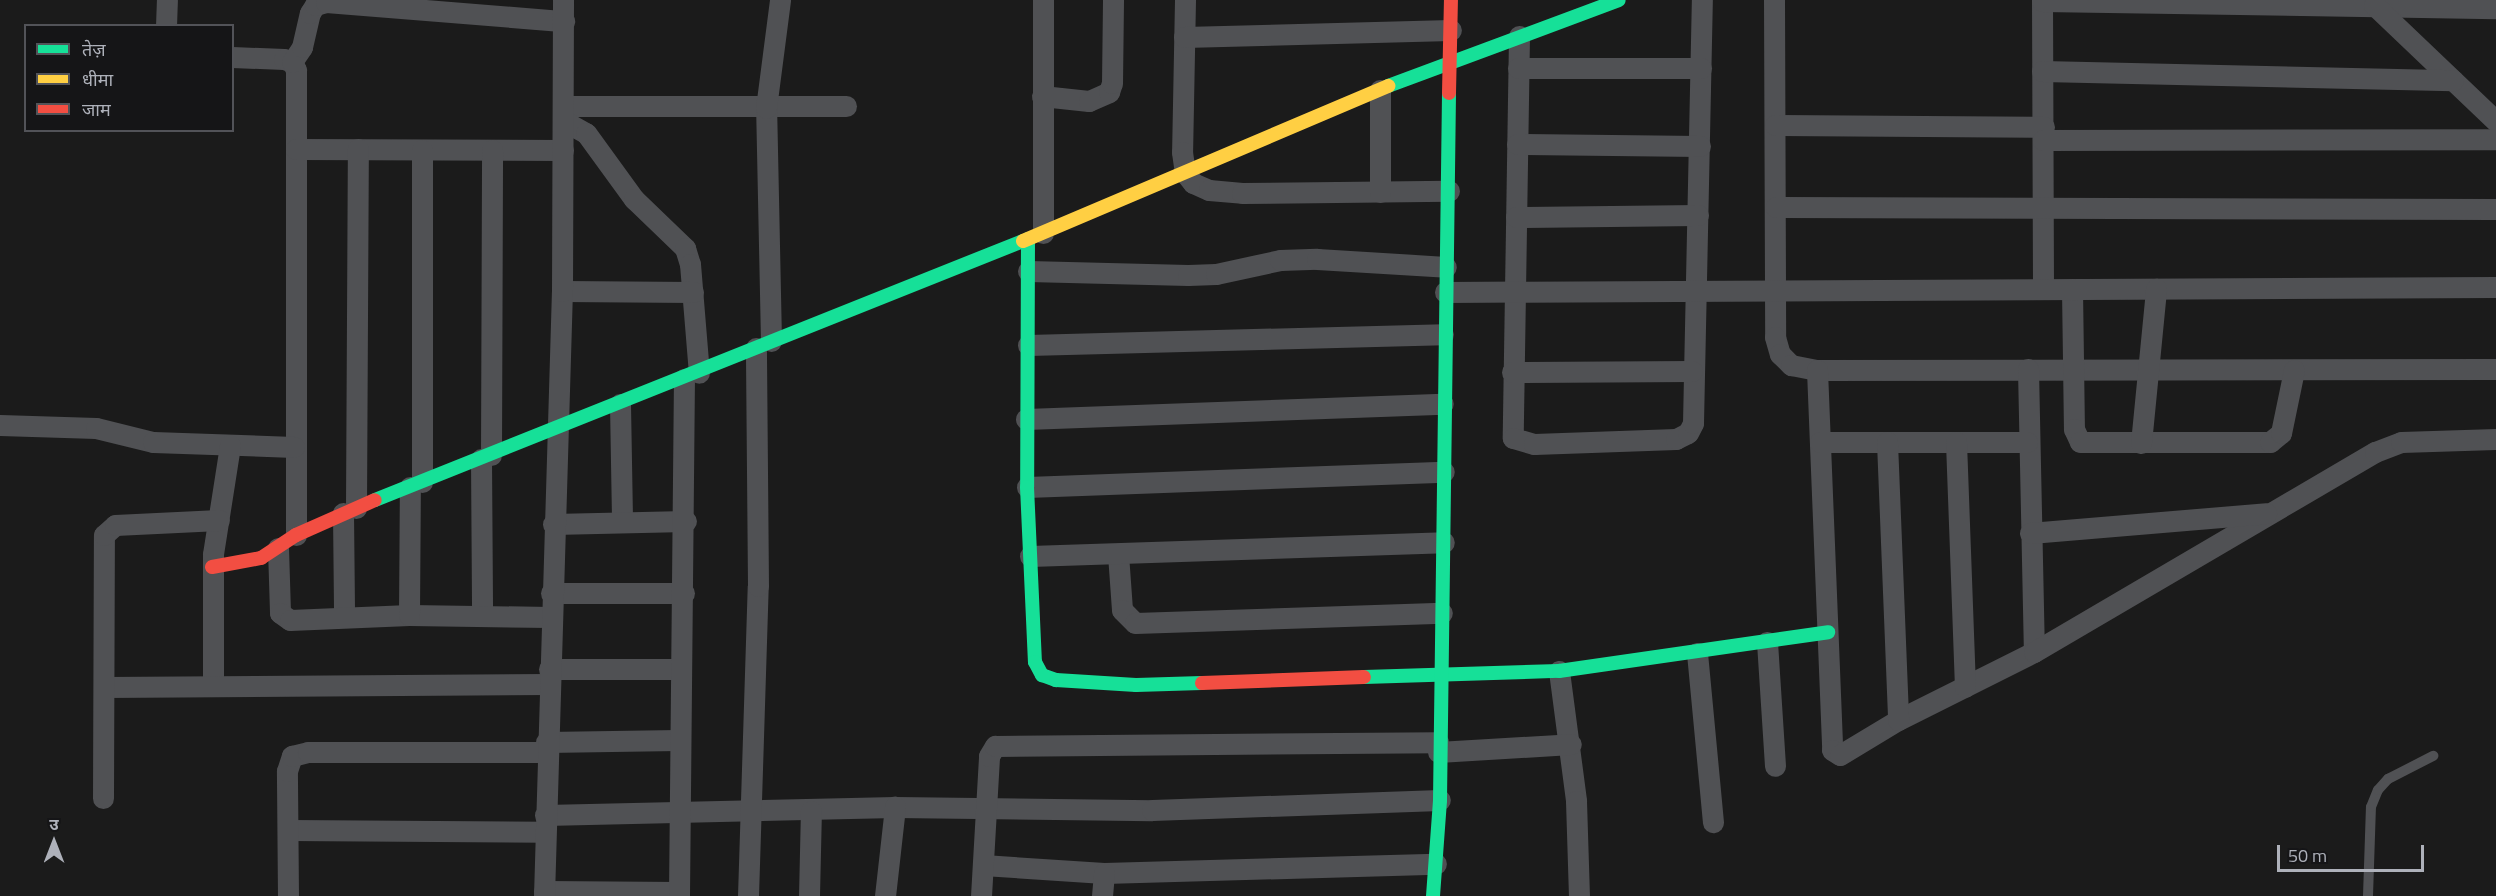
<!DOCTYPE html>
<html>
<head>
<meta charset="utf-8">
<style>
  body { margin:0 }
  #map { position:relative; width:2496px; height:896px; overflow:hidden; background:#1b1b1b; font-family:"Titillium Web","Noto Sans Devanagari",sans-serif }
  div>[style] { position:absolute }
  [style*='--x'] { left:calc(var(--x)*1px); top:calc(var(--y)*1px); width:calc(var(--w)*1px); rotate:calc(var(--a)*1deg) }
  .lane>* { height:10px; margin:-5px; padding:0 5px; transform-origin:5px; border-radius:5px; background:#505154 }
  .street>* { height:21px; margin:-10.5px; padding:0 10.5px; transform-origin:10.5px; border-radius:10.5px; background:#505154 }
  .fast>* { height:14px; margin:-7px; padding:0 7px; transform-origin:7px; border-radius:7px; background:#16e098 }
  .slow>* { height:14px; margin:-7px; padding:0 7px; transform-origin:7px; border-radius:7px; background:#ffcf43 }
  .jam>* { height:14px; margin:-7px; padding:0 7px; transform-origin:7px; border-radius:7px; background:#f24e42 }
  span { translate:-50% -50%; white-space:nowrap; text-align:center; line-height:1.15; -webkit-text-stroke:6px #151517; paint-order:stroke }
  .legend { position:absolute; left:24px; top:24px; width:210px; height:108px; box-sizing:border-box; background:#151517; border:2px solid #525358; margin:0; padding:8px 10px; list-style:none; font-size:18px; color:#aeb1ba }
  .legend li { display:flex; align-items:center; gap:12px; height:30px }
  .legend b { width:30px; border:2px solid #525358 }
  .north { position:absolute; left:24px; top:812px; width:60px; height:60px; -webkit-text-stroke:4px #151517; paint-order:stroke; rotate:0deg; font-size:16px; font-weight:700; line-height:24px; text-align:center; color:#aeb1ba }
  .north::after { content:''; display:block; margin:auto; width:21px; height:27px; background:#aeb1ba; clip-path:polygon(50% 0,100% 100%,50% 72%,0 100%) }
  .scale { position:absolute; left:2277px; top:845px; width:147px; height:27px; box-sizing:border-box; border:3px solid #aeb1ba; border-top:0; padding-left:8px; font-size:18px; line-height:21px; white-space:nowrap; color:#aeb1ba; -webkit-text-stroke:4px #151517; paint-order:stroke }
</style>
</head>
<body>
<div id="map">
  <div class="lane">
    <div style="--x:2368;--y:896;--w:89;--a:-88.1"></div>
    <div style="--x:2371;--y:807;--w:18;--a:-68"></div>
    <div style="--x:2378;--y:790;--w:15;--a:-48"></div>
    <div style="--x:2388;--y:779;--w:51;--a:-27.1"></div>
  </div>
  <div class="street">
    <div style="--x:1185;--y:0;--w:152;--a:91.1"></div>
    <div style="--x:1182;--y:152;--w:21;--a:82"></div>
    <div style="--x:1185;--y:173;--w:13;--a:51"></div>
    <div style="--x:1193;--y:183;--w:17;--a:24"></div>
    <div style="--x:1209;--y:190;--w:33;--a:5"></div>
    <div style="--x:1242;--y:193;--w:207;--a:-0.6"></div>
    <div style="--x:1774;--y:0;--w:337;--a:89.8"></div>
    <div style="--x:1775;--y:337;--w:18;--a:74"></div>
    <div style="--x:1780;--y:354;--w:16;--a:45"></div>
    <div style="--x:1791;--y:365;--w:26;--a:11"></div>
    <div style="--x:1817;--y:370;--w:679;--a:-0.08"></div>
    <div style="--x:2042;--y:0;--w:289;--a:89.8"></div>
    <div style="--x:2042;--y:1;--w:454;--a:0.9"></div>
    <div style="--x:2374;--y:5;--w:168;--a:43.6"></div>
    <div style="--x:166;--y:26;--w:26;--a:-88"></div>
    <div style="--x:1519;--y:36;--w:402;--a:90.9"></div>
    <div style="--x:1513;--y:438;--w:22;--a:16"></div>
    <div style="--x:1534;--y:444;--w:142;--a:-2"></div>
    <div style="--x:1676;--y:439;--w:13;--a:-27"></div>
    <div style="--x:1688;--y:433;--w:11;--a:-63"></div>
    <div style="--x:1693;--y:423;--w:423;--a:-88.8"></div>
    <div style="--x:1184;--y:37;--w:267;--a:-1.5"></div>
    <div style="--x:232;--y:57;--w:52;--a:2.2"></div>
    <div style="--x:284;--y:59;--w:9;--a:21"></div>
    <div style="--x:292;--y:62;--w:9;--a:63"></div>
    <div style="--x:296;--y:70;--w:465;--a:90"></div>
    <div style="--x:292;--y:62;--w:18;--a:-56"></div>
    <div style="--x:302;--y:47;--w:35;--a:-77"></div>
    <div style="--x:310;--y:13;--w:9;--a:-58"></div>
    <div style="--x:315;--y:5;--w:11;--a:-15"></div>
    <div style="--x:326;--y:2;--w:239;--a:4.6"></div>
    <div style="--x:1518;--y:68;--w:183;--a:0"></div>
    <div style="--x:2042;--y:71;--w:411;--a:1.3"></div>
    <div style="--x:1042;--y:96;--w:47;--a:6.1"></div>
    <div style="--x:1089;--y:101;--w:22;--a:-24"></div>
    <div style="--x:1109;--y:92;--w:9;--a:-72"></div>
    <div style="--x:1112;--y:83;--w:83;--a:-89.3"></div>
    <div style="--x:565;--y:106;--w:281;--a:0"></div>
    <div style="--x:564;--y:121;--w:25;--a:29"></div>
    <div style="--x:586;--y:133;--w:82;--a:54"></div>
    <div style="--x:634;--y:199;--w:71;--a:43.9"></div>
    <div style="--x:685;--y:248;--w:17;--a:73"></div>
    <div style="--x:690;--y:264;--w:109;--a:85.3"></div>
    <div style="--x:1775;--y:125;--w:269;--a:0.4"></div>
    <div style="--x:2043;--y:140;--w:453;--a:-0.1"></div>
    <div style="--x:1517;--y:144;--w:183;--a:0.6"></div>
    <div style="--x:296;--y:149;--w:267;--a:0.2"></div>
    <div style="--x:1380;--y:192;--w:102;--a:-90"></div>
    <div style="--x:1776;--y:207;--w:720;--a:0.16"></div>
    <div style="--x:1516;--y:217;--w:182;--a:-0.6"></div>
    <div style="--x:1043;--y:233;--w:233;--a:-90"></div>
    <div style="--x:1028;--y:271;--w:160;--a:1.4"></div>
    <div style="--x:1188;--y:275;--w:28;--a:-2"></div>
    <div style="--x:1216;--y:274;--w:66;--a:-12.3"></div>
    <div style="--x:1280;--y:260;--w:37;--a:-2"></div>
    <div style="--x:1317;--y:259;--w:129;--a:3.5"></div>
    <div style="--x:2072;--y:289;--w:140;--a:89.2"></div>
    <div style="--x:2074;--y:429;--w:14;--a:65"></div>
    <div style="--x:2080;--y:442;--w:190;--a:0"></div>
    <div style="--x:2270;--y:442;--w:14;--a:-39"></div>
    <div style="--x:2281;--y:433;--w:64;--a:-78.3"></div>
    <div style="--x:562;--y:291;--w:131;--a:0.4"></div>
    <div style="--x:1445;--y:292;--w:1051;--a:-0.27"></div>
    <div style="--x:771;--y:341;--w:233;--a:-91.2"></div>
    <div style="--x:766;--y:108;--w:109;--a:-82.6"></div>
    <div style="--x:1028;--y:345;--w:415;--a:-1.5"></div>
    <div style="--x:2028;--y:369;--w:283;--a:88.8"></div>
    <div style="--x:1817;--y:370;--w:380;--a:87.7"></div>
    <div style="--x:1832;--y:750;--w:9;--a:32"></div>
    <div style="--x:1840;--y:755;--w:68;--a:-31.1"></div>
    <div style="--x:1898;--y:720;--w:152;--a:-26.6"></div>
    <div style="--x:2034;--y:652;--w:395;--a:-30.4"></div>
    <div style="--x:2375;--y:452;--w:28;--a:-21"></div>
    <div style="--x:2401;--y:442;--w:95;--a:-1.8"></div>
    <div style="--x:1512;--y:372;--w:180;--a:-0.3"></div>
    <div style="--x:620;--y:404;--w:118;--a:89"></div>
    <div style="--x:1026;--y:419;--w:417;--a:-2.1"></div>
    <div style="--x:0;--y:425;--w:96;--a:1.8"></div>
    <div style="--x:96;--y:428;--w:59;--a:13.8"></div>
    <div style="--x:153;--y:442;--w:141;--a:2"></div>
    <div style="--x:1820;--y:442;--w:207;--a:0"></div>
    <div style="--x:1887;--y:442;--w:278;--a:87.7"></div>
    <div style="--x:1956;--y:442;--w:245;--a:87.9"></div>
    <div style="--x:2141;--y:443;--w:155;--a:-84.4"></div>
    <div style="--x:491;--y:455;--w:305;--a:-89.8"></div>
    <div style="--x:481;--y:459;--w:157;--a:89.6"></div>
    <div style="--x:422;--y:482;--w:332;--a:-90"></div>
    <div style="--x:1027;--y:487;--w:417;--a:-2.1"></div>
    <div style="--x:356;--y:508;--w:359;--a:-89.7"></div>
    <div style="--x:343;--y:513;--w:103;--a:89.4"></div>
    <div style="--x:553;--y:524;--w:133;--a:-1.3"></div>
    <div style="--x:2030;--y:533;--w:237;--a:-4.8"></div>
    <div style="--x:278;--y:548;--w:65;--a:88.2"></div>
    <div style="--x:280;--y:613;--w:12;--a:35"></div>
    <div style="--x:290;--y:620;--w:119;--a:-2.4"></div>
    <div style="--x:409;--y:615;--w:141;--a:0.8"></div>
    <div style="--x:1118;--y:554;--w:56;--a:85.9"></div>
    <div style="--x:1122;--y:610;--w:18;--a:45"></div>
    <div style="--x:1135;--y:623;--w:307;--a:-1.9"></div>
    <div style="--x:1030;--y:556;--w:414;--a:-1.9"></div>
    <div style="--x:551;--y:593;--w:133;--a:0"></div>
    <div style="--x:409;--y:615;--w:128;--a:-89.6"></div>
    <div style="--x:1767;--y:642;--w:124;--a:86.3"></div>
    <div style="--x:1697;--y:653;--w:170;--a:84.6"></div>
    <div style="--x:549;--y:669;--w:131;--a:0"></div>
    <div style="--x:1559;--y:671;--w:131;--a:82.5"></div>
    <div style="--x:1576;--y:801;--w:95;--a:88.2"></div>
    <div style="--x:213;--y:685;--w:131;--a:-90"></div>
    <div style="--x:213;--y:554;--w:110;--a:-81.1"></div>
    <div style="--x:105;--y:687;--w:444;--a:-0.4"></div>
    <div style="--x:546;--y:742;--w:132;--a:-0.9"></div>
    <div style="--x:1438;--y:752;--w:133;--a:-3.4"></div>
    <div style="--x:103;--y:798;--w:263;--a:-89.8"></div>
    <div style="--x:104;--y:535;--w:15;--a:-42"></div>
    <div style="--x:115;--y:525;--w:104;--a:-2.8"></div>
    <div style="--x:545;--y:815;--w:350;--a:-1.3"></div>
    <div style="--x:895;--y:807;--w:257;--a:0.7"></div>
    <div style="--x:1152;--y:810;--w:288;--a:-2"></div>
    <div style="--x:288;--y:830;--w:256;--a:0.4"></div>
    <div style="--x:983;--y:865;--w:121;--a:3.8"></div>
    <div style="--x:1104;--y:873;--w:332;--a:-1.6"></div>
    <div style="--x:544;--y:891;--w:135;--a:0.4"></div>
    <div style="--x:288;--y:896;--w:125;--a:-90.5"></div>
    <div style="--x:287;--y:771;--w:16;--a:-72"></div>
    <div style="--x:292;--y:756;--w:16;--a:-14"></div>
    <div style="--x:308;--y:752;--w:238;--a:0"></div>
    <div style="--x:544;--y:896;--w:605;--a:-88.3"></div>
    <div style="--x:562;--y:291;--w:291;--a:-89.8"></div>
    <div style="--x:679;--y:896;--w:517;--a:-89.45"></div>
    <div style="--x:748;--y:896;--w:310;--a:-88.2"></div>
    <div style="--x:758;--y:586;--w:238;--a:-90.5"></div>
    <div style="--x:809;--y:896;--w:85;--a:-88.7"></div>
    <div style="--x:885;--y:896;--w:90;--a:-83.6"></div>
    <div style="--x:981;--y:896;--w:140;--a:-86.7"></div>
    <div style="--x:989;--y:756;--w:12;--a:-59"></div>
    <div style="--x:995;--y:746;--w:443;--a:-0.5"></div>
    <div style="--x:1102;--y:896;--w:23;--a:-85"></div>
  </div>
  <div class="fast">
    <div style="--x:1388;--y:86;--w:246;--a:-20.4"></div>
    <div style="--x:1028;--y:239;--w:248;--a:90.2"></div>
    <div style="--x:1027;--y:487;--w:175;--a:87.4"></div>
    <div style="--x:1035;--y:662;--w:15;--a:62"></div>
    <div style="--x:1042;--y:675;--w:15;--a:20"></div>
    <div style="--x:1056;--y:680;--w:80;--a:3.6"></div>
    <div style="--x:1136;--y:685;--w:66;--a:-1.7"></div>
    <div style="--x:375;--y:500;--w:698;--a:-21.79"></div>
    <div style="--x:1364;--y:677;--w:195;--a:-1.8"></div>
    <div style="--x:1559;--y:671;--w:272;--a:-8.2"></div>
    <div style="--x:1433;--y:896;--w:96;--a:-85.8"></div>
    <div style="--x:1440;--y:800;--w:707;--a:-89.27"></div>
  </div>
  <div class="slow">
    <div style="--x:1023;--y:241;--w:397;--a:-23"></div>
  </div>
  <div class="jam">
    <div style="--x:1449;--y:93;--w:93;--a:-88.8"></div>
    <div style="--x:212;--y:567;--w:50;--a:-10.4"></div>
    <div style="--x:261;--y:558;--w:42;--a:-33.3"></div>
    <div style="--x:296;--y:535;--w:86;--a:-23.9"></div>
    <div style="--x:1202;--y:683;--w:162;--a:-2.1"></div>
  </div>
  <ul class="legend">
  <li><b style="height:8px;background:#16e098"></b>तेज़</li>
  <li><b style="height:8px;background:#ffcf43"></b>धीमा</li>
  <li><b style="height:8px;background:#f24e42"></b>जाम</li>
  </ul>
  <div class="north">उ</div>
  <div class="scale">50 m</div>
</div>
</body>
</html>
